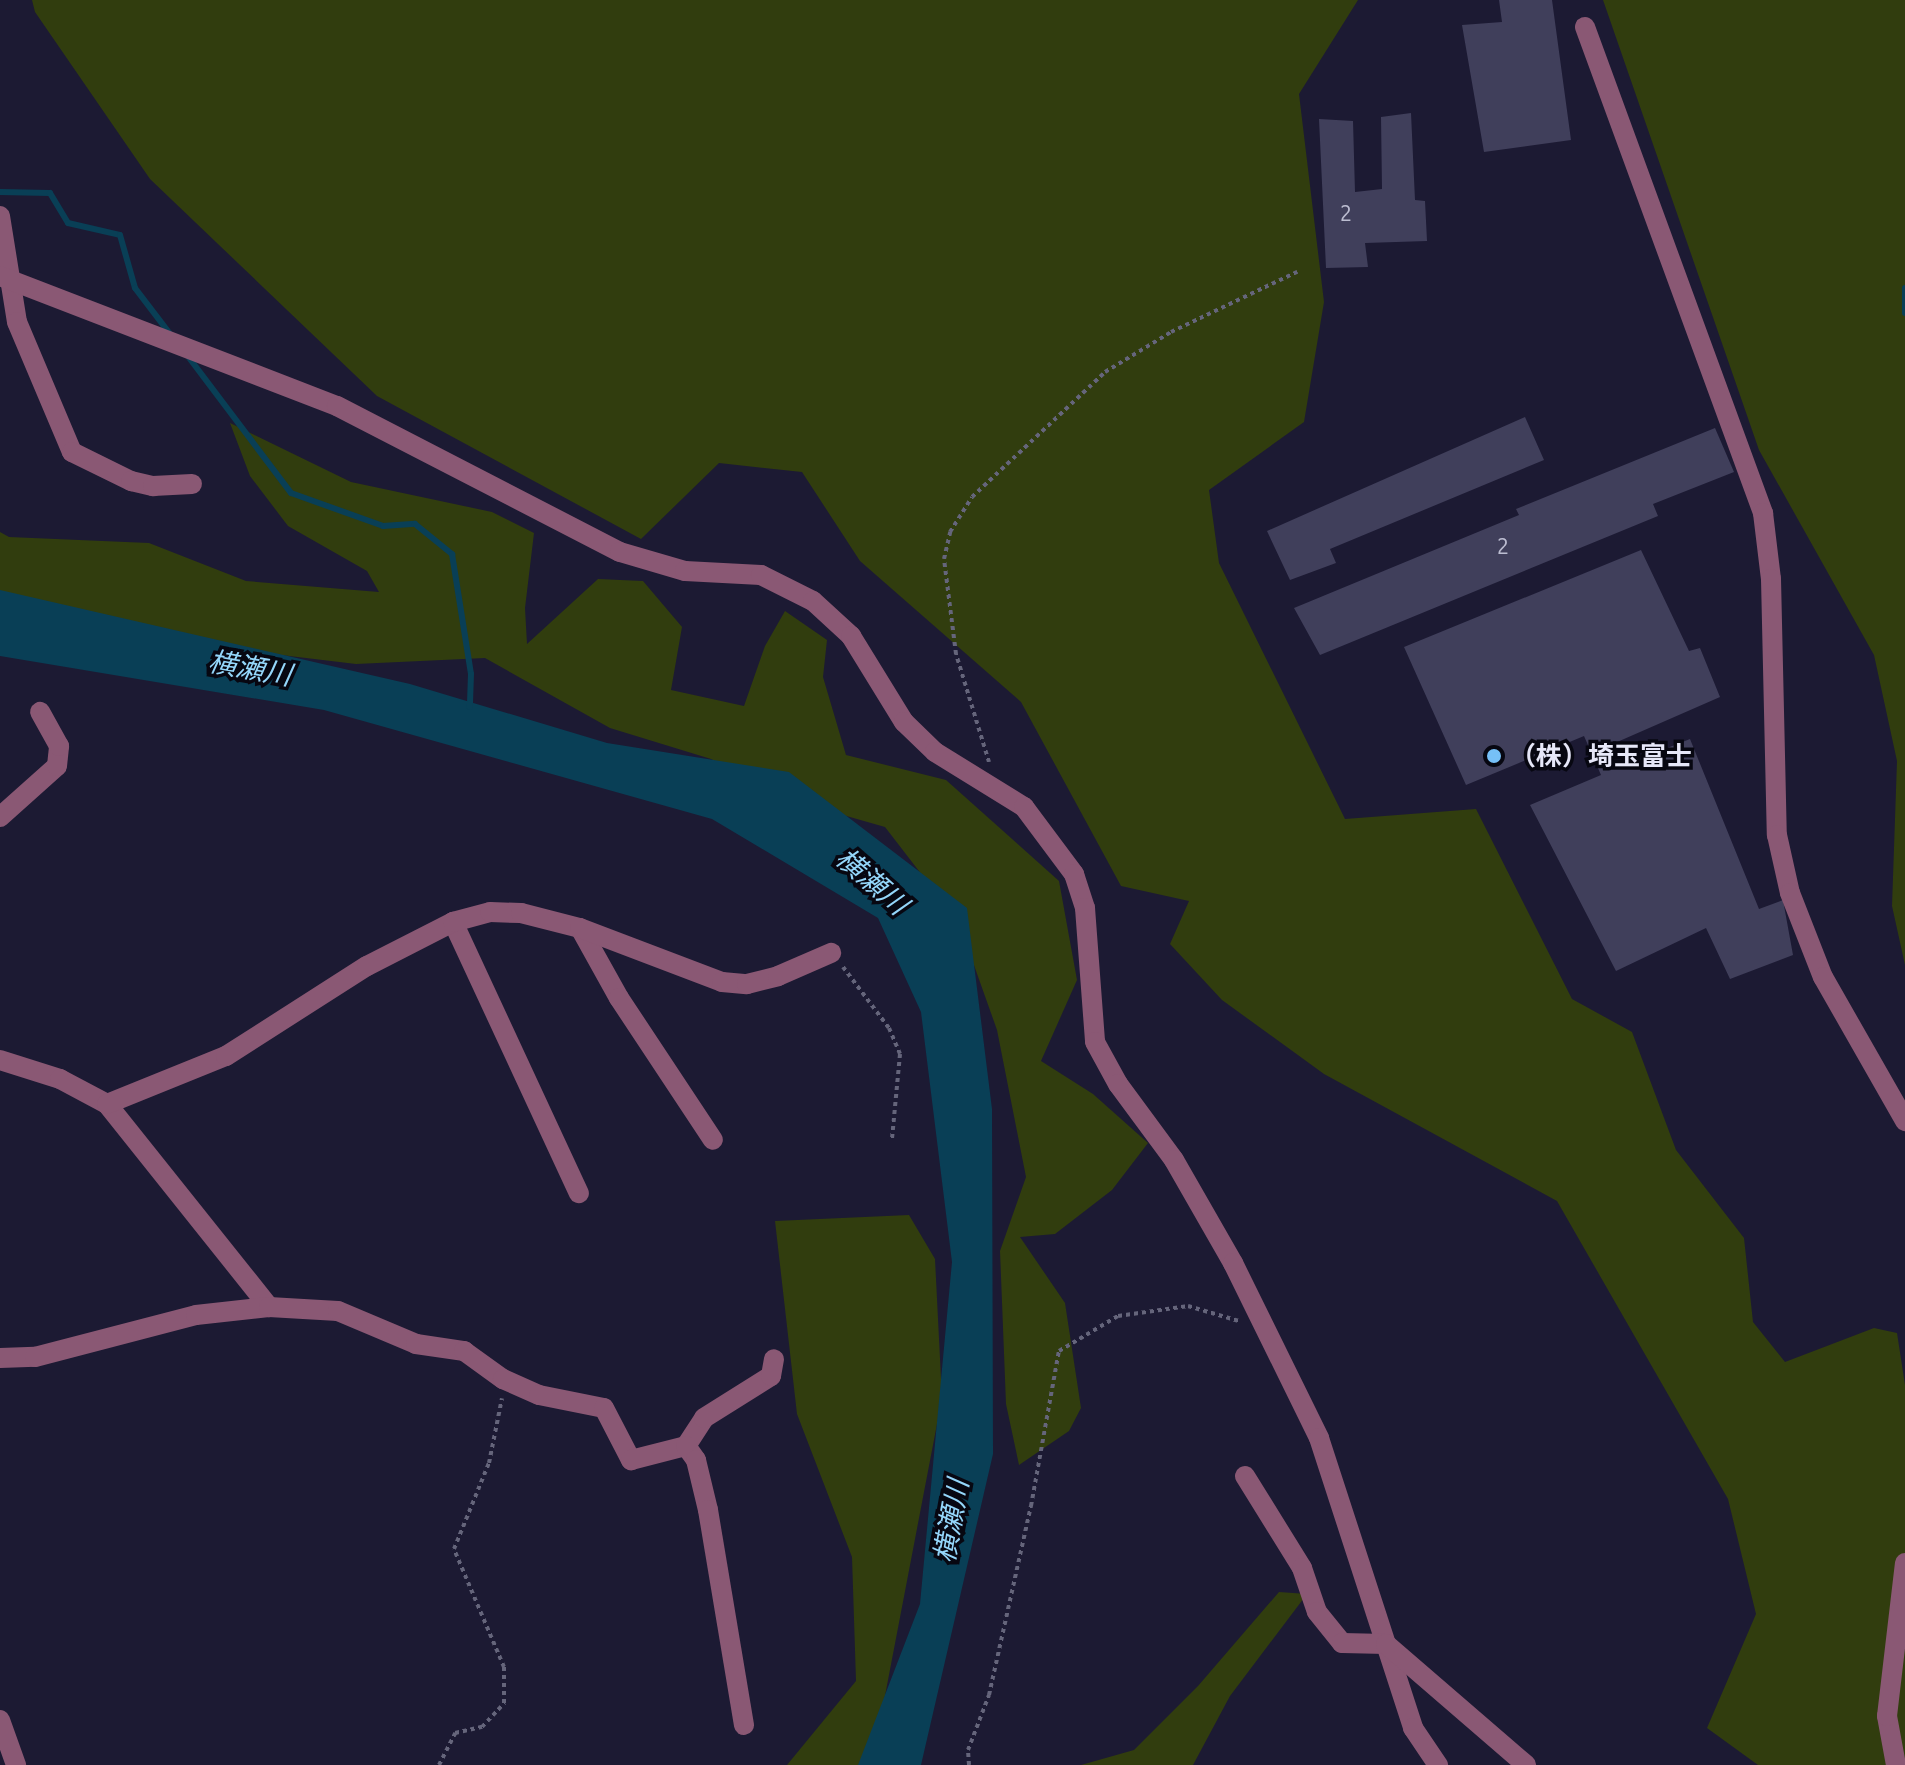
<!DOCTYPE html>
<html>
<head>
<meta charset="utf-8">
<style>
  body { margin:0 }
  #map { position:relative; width:1905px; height:1765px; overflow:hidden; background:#1c1a33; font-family:Ubuntu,"Noto Sans JP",sans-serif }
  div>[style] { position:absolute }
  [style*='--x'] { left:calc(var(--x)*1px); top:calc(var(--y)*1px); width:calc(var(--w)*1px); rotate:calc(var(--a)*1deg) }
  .green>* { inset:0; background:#313d0e }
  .water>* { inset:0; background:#093f56 }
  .stream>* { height:6px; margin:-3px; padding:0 3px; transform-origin:3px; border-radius:3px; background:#093f56 }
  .building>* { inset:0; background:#403f5b }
  .path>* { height:4px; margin-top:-2px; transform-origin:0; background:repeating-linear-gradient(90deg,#65657b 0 4px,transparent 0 8px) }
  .minor>* { height:20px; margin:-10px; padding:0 10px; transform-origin:10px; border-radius:10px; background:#8a5874 }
  .dots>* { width:22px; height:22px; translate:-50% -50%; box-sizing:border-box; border:4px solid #070711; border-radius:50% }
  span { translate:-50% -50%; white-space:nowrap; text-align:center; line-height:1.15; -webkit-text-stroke:7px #070711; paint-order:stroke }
  .number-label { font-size:22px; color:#bcbdd1 }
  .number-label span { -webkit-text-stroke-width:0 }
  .poi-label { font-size:26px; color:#e6e7f8; font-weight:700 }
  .left { translate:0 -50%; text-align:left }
  .water-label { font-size:28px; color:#94d6fa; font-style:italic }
</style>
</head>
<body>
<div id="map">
  <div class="green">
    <div style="clip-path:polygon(32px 0,1358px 0,1299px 94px,1324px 302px,1304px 422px,1209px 490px,1219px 563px,1345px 819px,1476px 809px,1572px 999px,1632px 1032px,1676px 1150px,1744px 1238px,1753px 1322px,1785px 1362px,1874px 1328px,1897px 1333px,1905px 1385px,1905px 1765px,1758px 1765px,1707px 1728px,1756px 1614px,1728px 1499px,1557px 1201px,1324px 1074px,1222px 1000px,1170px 944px,1189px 901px,1121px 886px,1021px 702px,860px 561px,802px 472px,719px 463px,641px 539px,377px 396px,150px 179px,35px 12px)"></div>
    <div style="clip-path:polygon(1603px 0,1905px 0,1905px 965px,1892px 906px,1897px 761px,1874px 655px,1759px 450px)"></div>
    <div style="clip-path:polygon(230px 423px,351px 482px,492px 512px,534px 533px,525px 608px,527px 644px,598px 579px,643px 581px,682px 627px,671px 690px,744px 706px,765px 646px,785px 611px,827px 640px,823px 677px,846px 755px,946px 780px,1059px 881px,1077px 980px,1041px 1061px,1093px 1094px,1148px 1143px,1112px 1190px,1055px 1234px,1020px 1237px,1065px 1303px,1081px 1408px,1069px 1431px,1019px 1465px,1006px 1404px,1000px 1251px,1026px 1177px,997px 1030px,959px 923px,885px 827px,801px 803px,711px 759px,610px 728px,485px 658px,356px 664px,133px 637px,0 615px,0 532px,9px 537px,149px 543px,246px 581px,379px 592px,367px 571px,288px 526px,250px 476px)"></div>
    <div style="clip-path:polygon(909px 1215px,935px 1259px,942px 1398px,875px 1748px,870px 1765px,787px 1765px,856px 1681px,852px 1557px,797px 1414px,775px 1221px)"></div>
    <div style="clip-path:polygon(1279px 1592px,1307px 1594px,1230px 1696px,1193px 1765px,1081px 1765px,1134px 1750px,1198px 1686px)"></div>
  </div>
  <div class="water">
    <div style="clip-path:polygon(0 590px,410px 684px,607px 743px,789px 772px,967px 908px,992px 1109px,993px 1454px,921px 1765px,858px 1765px,920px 1604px,952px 1262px,921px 1012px,878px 918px,712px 819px,324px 710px,0 656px)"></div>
  </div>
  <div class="stream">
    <div style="--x:0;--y:192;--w:50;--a:1.1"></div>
    <div style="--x:50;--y:193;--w:35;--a:59"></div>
    <div style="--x:68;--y:223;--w:53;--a:13"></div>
    <div style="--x:120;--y:235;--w:55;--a:74.2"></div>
    <div style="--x:135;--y:288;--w:58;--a:52.7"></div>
    <div style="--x:1905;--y:288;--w:25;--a:90"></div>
    <div style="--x:187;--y:355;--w:173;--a:53"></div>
    <div style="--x:291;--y:493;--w:98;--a:19.7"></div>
    <div style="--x:383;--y:526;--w:32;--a:-4"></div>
    <div style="--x:415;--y:524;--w:48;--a:39"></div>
    <div style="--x:452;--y:554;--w:121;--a:81"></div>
    <div style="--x:471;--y:674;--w:33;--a:92"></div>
  </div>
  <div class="building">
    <div style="clip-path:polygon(1499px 0,1552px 0,1571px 140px,1484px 152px,1462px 25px,1502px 22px)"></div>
    <div style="clip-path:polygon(1411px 113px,1415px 200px,1425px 201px,1427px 241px,1365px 243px,1368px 267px,1326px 268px,1319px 119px,1353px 121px,1355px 192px,1382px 189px,1381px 117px)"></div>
    <div style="clip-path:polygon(1525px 417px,1544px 460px,1330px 549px,1336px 563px,1290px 580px,1267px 531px)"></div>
    <div style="clip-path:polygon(1715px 428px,1734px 472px,1653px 504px,1658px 516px,1320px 655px,1294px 608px,1519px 515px,1516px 509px)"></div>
    <div style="clip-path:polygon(1641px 550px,1689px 651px,1700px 648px,1720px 697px,1608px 746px,1619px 767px,1690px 739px,1759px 909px,1783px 900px,1793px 955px,1730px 979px,1706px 928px,1616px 971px,1530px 805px,1601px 775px,1584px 736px,1466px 785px,1404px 647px)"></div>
  </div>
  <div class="path">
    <div style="--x:989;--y:762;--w:113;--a:-107"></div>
    <div style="--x:956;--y:654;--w:96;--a:-97.2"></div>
    <div style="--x:944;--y:559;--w:28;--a:-77"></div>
    <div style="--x:950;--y:532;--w:41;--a:-57.8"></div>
    <div style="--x:972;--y:497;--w:183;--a:-43.2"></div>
    <div style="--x:1105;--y:372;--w:77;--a:-31.2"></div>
    <div style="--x:1171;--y:332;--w:140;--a:-25.5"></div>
    <div style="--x:843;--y:967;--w:76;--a:53"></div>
    <div style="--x:889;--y:1028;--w:28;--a:67"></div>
    <div style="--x:900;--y:1054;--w:85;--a:95.4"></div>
    <div style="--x:439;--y:1765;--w:36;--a:-63"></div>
    <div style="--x:455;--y:1733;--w:28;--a:-13"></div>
    <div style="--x:482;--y:1727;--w:33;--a:-47"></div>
    <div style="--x:504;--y:1703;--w:36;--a:-90"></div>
    <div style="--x:504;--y:1667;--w:128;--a:-113"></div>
    <div style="--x:454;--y:1549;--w:93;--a:-67.9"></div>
    <div style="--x:489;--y:1463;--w:66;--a:-78.7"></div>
    <div style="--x:969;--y:1765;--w:15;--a:-94"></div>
    <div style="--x:968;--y:1750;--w:59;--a:-69.1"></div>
    <div style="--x:989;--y:1695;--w:194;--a:-77.5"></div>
    <div style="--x:1031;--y:1506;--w:158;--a:-79.8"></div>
    <div style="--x:1059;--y:1351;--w:69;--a:-30.7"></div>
    <div style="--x:1118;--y:1316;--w:71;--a:-8.1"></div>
    <div style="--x:1188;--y:1306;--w:53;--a:16.4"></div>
  </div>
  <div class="minor">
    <div style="--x:1585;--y:27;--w:518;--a:69.88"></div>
    <div style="--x:1763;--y:513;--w:66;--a:83.1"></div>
    <div style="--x:1771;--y:579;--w:256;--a:88.7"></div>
    <div style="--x:1777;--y:835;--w:59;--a:77.4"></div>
    <div style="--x:1790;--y:893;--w:90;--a:68.6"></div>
    <div style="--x:1823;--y:977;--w:166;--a:60.3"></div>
    <div style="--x:0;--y:216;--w:107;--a:80.9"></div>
    <div style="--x:17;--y:322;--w:141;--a:67.1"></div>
    <div style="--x:72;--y:452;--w:66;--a:26.2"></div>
    <div style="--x:131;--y:481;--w:23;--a:13"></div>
    <div style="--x:153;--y:486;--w:39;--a:-3"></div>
    <div style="--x:0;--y:276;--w:361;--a:21.1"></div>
    <div style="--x:337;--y:406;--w:318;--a:27.3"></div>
    <div style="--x:620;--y:552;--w:68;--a:16.3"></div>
    <div style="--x:685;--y:571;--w:76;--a:3"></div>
    <div style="--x:761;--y:575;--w:58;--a:26.6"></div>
    <div style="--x:813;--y:601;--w:52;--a:42.6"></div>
    <div style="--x:851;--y:636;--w:101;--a:58.4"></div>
    <div style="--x:904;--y:722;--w:43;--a:44.1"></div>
    <div style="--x:935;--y:752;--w:105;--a:31.7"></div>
    <div style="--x:1024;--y:807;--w:84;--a:53.3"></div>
    <div style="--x:1074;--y:874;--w:36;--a:72"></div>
    <div style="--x:1085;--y:908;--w:134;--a:85.7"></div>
    <div style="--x:1095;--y:1042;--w:48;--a:61.3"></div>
    <div style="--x:1118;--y:1084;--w:94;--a:53.6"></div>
    <div style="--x:1174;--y:1160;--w:119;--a:60.2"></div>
    <div style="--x:1233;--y:1263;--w:195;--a:63.8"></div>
    <div style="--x:1319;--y:1438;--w:305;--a:72"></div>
    <div style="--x:1413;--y:1728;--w:45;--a:56"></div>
    <div style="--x:0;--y:817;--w:76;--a:-41.8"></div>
    <div style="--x:57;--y:766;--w:20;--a:-84"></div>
    <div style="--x:59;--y:746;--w:39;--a:-119"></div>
    <div style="--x:453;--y:922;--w:299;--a:65.1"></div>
    <div style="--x:580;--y:928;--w:80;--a:60.9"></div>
    <div style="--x:619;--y:998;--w:170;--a:56.5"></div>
    <div style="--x:0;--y:1060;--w:63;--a:17.6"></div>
    <div style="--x:60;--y:1079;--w:53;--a:28"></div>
    <div style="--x:107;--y:1104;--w:260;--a:51.4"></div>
    <div style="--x:107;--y:1104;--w:128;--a:-22"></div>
    <div style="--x:226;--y:1056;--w:167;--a:-32.6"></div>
    <div style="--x:367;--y:966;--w:97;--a:-27.1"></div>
    <div style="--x:453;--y:922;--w:38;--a:-15"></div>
    <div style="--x:490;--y:912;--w:31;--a:2"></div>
    <div style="--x:521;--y:913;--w:61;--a:14.3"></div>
    <div style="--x:580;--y:928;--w:152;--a:20.8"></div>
    <div style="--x:722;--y:982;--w:25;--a:5"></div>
    <div style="--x:747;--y:984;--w:32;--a:-14"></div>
    <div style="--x:778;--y:976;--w:58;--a:-23.5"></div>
    <div style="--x:0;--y:1358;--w:35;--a:-2"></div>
    <div style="--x:35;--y:1357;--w:166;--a:-14.6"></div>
    <div style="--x:196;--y:1315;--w:73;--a:-6.3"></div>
    <div style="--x:269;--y:1307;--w:69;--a:3.3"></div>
    <div style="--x:338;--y:1311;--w:85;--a:22.9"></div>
    <div style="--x:416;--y:1344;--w:49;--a:8.3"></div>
    <div style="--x:464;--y:1351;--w:48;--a:35.7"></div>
    <div style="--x:503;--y:1379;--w:39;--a:24"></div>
    <div style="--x:539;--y:1395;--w:66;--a:11.3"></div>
    <div style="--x:604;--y:1408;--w:59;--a:62.6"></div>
    <div style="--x:631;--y:1460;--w:57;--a:-14.3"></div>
    <div style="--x:686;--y:1446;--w:33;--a:-57"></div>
    <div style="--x:704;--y:1418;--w:79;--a:-32.1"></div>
    <div style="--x:771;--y:1376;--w:17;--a:-80"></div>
    <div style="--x:686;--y:1446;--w:17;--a:54"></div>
    <div style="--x:696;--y:1460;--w:51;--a:76.5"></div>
    <div style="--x:708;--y:1510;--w:218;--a:80.5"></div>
    <div style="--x:1245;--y:1476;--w:108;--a:58.2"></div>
    <div style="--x:1302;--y:1568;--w:46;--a:71.2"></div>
    <div style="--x:1317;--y:1612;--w:40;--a:51"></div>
    <div style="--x:1342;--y:1643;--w:44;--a:1.3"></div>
    <div style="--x:1386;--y:1644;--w:185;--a:40.8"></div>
    <div style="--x:0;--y:1720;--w:48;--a:70.4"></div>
    <div style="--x:1896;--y:1765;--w:50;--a:-100.4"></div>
    <div style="--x:1887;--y:1716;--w:154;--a:-83.3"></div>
  </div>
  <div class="dots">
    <div style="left:1494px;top:756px;background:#76c0f7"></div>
  </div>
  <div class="number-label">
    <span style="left:1346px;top:213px">2</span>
    <span style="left:1503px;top:546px">2</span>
  </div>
  <div class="poi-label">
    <span class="left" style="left:1510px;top:756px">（株）埼玉富士</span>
  </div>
  <div class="water-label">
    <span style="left:250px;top:668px;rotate:10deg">横瀬川</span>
    <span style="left:872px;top:881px;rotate:41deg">横瀬川</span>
    <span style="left:951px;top:1521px;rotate:-80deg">横瀬川</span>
  </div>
</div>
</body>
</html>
